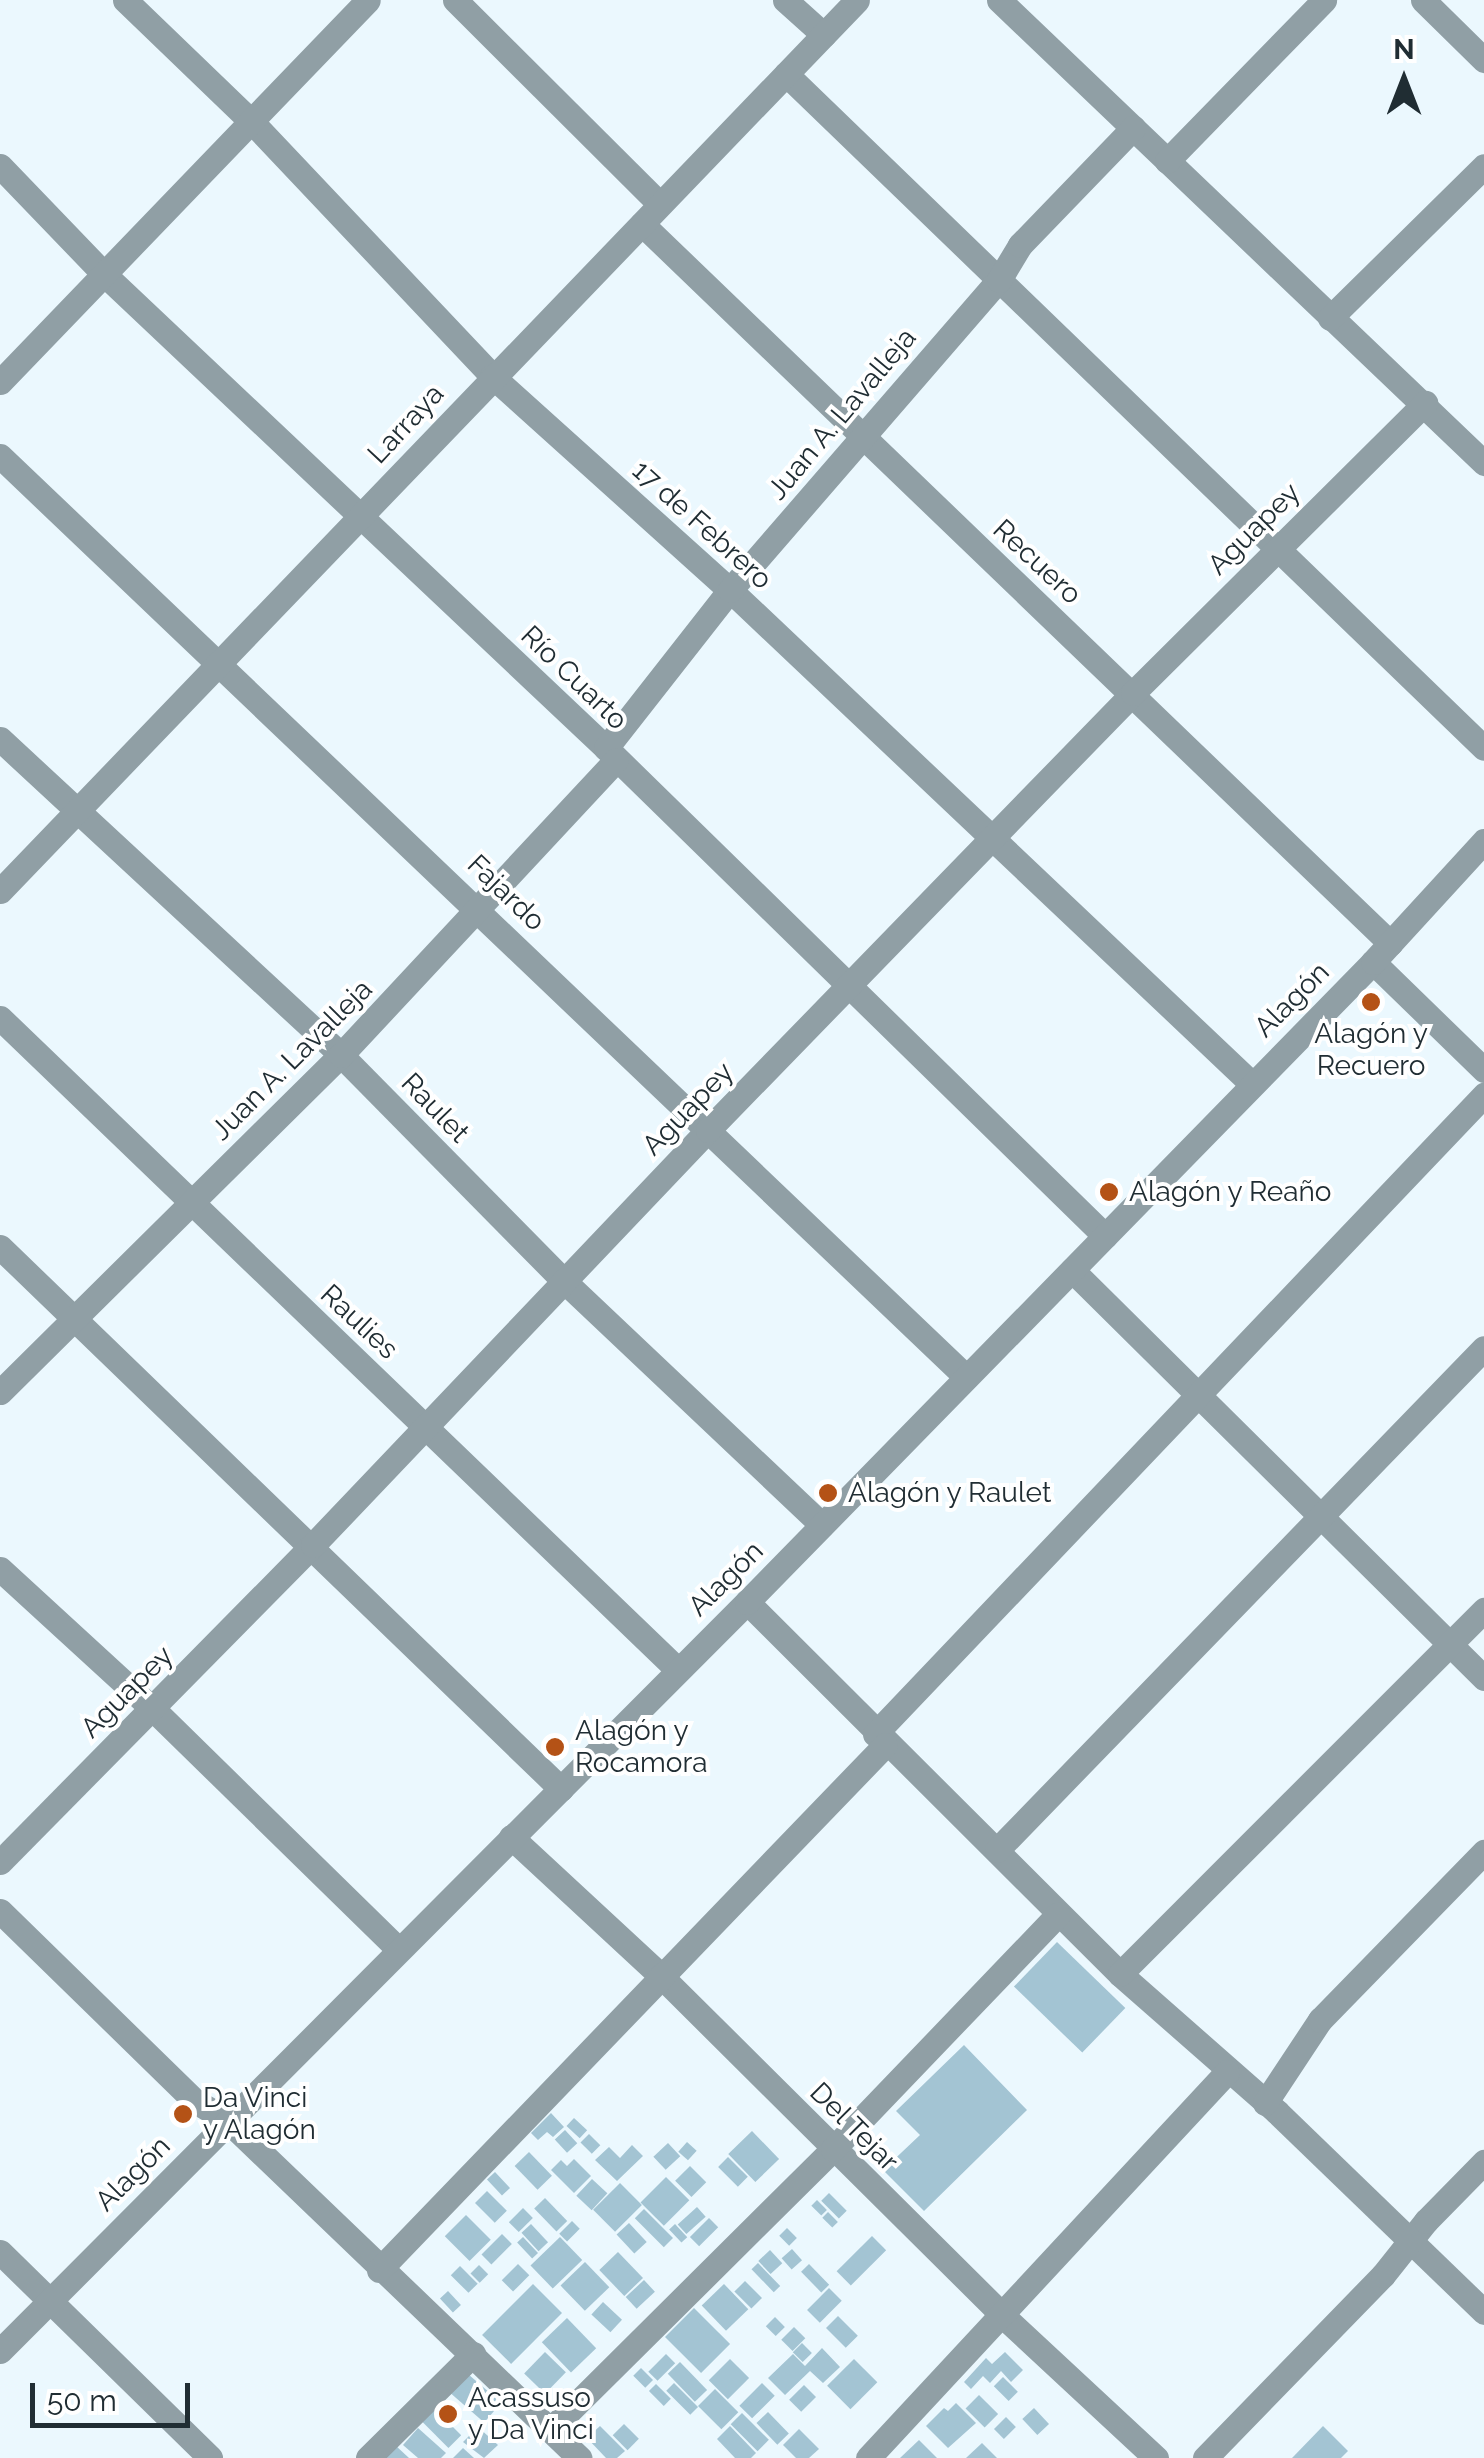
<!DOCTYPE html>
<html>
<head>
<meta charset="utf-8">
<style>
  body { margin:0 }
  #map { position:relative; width:1484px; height:2458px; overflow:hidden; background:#ebf8fe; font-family:Raleway,sans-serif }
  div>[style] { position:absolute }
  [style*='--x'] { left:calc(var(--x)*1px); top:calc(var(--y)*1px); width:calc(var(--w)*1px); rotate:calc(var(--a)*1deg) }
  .building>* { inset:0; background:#a3c4d3; transform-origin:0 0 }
  .minor>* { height:25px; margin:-12.5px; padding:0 12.5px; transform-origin:12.5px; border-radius:12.5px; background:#909fa5 }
  .dots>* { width:28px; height:28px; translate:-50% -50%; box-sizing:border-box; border:5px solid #fff; border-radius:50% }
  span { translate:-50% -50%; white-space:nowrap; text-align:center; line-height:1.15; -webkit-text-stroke:8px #fff; paint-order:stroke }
  .street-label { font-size:28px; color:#202d33 }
  .poi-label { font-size:28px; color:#202d33 }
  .left { translate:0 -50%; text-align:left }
  .north { position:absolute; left:1354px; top:30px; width:100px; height:100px; -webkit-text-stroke:8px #fff; paint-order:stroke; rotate:0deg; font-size:28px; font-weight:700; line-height:40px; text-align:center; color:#202d33 }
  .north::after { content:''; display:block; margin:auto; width:35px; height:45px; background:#202d33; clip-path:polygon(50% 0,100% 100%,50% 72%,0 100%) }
  .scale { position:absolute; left:30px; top:2383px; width:160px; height:45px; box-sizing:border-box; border:5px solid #202d33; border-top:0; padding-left:12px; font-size:30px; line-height:35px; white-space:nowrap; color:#202d33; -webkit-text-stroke:8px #fff; paint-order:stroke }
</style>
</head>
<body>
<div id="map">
  <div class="building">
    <div style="left:1057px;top:1942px;width:95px;height:62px;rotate:44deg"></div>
    <div style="clip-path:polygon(964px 2045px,1027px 2110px,924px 2211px,883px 2170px,920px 2135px,896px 2111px)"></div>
    <div style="clip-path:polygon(551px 2113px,564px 2127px,553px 2137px,547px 2132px,538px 2140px,531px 2133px)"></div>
    <div style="left:574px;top:2118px;width:18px;height:11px;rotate:43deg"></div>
    <div style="left:565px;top:2130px;width:18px;height:14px;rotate:47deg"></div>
    <div style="left:752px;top:2131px;width:39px;height:33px;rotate:46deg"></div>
    <div style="left:589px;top:2134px;width:16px;height:12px;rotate:45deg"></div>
    <div style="left:687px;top:2142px;width:13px;height:13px;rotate:42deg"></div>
    <div style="left:668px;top:2143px;width:18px;height:20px;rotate:47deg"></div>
    <div style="clip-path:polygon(632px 2145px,643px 2156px,617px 2181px,595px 2160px,609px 2147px,620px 2158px)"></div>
    <div style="left:529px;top:2152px;width:33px;height:20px;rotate:46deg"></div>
    <div style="left:728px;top:2157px;width:28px;height:14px;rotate:45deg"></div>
    <div style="clip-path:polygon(574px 2159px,591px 2176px,574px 2193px,551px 2170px,561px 2160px,567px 2166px)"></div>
    <div style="left:690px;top:2166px;width:23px;height:21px;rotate:45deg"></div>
    <div style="left:495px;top:2172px;width:22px;height:11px;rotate:47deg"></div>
    <div style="left:666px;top:2177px;width:33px;height:36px;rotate:45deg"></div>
    <div style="left:592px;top:2179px;width:21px;height:23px;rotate:43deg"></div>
    <div style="left:620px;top:2183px;width:31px;height:38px;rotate:45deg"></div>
    <div style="left:487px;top:2191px;width:28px;height:17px;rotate:45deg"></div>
    <div style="left:829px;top:2193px;width:25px;height:11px;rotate:45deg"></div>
    <div style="left:545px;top:2198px;width:32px;height:15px;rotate:46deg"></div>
    <div style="left:817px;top:2200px;width:14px;height:8px;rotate:45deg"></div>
    <div style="left:697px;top:2207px;width:13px;height:26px;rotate:48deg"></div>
    <div style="left:523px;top:2208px;width:14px;height:20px;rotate:45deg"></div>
    <div style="left:644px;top:2209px;width:41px;height:13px;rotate:45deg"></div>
    <div style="left:828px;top:2212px;width:14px;height:8px;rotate:45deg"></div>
    <div style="left:466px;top:2215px;width:35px;height:30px;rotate:45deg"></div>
    <div style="left:709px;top:2218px;width:13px;height:27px;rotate:45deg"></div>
    <div style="left:572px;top:2221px;width:11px;height:18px;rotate:45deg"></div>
    <div style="left:629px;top:2223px;width:26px;height:17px;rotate:47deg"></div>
    <div style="left:531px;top:2224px;width:25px;height:13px;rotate:47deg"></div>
    <div style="left:675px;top:2224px;width:18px;height:8px;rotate:47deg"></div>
    <div style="left:787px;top:2228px;width:14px;height:11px;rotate:45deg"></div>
    <div style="left:502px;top:2234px;width:14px;height:29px;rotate:45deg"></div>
    <div style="left:872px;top:2236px;width:20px;height:50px;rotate:45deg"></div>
    <div style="left:523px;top:2237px;width:22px;height:8px;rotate:47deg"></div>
    <div style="left:560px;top:2237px;width:32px;height:41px;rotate:46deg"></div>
    <div style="left:792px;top:2249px;width:15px;height:14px;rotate:48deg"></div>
    <div style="left:770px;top:2250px;width:18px;height:16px;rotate:47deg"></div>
    <div style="left:618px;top:2252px;width:36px;height:26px;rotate:46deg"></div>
    <div style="left:585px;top:2262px;width:35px;height:34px;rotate:46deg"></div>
    <div style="left:758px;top:2263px;width:32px;height:9px;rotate:46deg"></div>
    <div style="left:518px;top:2264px;width:16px;height:23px;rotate:45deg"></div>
    <div style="left:809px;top:2264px;width:29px;height:11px;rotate:46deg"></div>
    <div style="left:479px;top:2265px;width:13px;height:12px;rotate:45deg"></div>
    <div style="left:460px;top:2266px;width:25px;height:13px;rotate:45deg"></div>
    <div style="left:644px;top:2280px;width:16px;height:25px;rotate:47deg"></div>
    <div style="left:745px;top:2281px;width:24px;height:15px;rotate:45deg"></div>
    <div style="left:533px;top:2284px;width:41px;height:72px;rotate:45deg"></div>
    <div style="left:724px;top:2284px;width:35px;height:31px;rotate:46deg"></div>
    <div style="left:829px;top:2288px;width:18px;height:31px;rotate:45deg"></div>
    <div style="left:448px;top:2291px;width:19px;height:11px;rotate:47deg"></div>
    <div style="left:603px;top:2302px;width:26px;height:17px;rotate:43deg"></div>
    <div style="left:694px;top:2308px;width:51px;height:41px;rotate:45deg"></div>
    <div style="left:838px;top:2316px;width:28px;height:17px;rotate:45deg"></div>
    <div style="left:775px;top:2317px;width:14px;height:13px;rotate:45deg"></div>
    <div style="left:567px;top:2318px;width:42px;height:35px;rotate:46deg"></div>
    <div style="left:794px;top:2327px;width:16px;height:18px;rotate:45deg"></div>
    <div style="left:802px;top:2343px;width:14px;height:13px;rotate:45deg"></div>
    <div style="clip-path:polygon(822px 2348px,840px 2367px,823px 2383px,810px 2371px,785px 2395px,768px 2378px,793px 2354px,805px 2366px)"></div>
    <div style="left:545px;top:2352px;width:29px;height:30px;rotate:44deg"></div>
    <div style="clip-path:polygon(1005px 2352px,1023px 2370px,1011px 2382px,1001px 2371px,990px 2383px,983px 2376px,971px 2389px,964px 2382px,986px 2358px,992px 2364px)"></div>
    <div style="left:666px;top:2354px;width:13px;height:25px;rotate:45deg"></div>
    <div style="left:730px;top:2359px;width:27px;height:30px;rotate:45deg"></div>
    <div style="left:854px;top:2359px;width:33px;height:38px;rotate:45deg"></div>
    <div style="left:680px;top:2362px;width:39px;height:17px;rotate:46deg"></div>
    <div style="left:641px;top:2368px;width:17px;height:11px;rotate:45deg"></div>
    <div style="left:468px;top:2374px;width:44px;height:26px;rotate:41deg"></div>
    <div style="left:1003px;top:2377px;width:21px;height:13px;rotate:45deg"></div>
    <div style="left:674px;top:2383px;width:34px;height:11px;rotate:45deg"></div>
    <div style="left:762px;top:2383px;width:18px;height:32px;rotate:45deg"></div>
    <div style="left:656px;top:2384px;width:21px;height:10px;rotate:45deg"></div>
    <div style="left:804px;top:2385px;width:17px;height:21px;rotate:45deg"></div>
    <div style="left:715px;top:2389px;width:33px;height:24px;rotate:45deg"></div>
    <div style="left:979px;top:2395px;width:27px;height:19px;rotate:45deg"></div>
    <div style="clip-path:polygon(956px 2403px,976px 2423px,948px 2448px,926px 2426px,944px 2408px,948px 2411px)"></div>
    <div style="left:1034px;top:2408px;width:22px;height:16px;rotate:47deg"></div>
    <div style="left:435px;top:2409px;width:37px;height:18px;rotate:45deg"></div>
    <div style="left:768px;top:2412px;width:30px;height:16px;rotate:46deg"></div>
    <div style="left:742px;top:2413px;width:38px;height:16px;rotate:45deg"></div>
    <div style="left:1006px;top:2417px;width:14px;height:17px;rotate:45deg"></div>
    <div style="left:624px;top:2424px;width:21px;height:16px;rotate:45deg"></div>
    <div style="clip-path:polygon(600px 2426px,625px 2451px,617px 2458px,606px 2458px,587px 2438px)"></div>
    <div style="clip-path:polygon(730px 2426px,756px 2453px,751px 2458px,735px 2458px,717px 2439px)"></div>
    <div style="clip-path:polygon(1323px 2426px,1348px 2451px,1341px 2458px,1292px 2458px)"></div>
    <div style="clip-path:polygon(478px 2427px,498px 2445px,484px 2458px,463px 2442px)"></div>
    <div style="clip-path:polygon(418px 2428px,446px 2453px,441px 2458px,418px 2458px,403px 2445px)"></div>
    <div style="clip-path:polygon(799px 2429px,819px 2449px,809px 2458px,796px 2458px,783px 2445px)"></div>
    <div style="clip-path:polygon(919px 2440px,937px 2458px,900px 2458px)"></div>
    <div style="clip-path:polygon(982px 2443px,997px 2458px,966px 2458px)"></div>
    <div style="clip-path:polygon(395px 2445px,409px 2458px,382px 2458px)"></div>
    <div style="clip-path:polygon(463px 2448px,474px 2458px,453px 2458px)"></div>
  </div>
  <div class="minor">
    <div style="--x:125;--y:0;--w:178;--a:43.9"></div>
    <div style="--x:253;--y:123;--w:348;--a:46.6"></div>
    <div style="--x:492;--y:376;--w:320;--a:42"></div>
    <div style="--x:730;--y:590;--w:717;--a:43.42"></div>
    <div style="--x:455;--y:0;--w:286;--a:44.9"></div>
    <div style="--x:785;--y:0;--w:52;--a:41.9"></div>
    <div style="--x:999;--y:0;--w:671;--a:43.67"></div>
    <div style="--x:1423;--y:0;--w:86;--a:44.5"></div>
    <div style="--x:786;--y:74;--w:970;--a:44"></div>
    <div style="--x:1167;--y:161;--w:225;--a:-45.7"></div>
    <div style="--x:0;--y:166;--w:151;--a:46.1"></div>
    <div style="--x:105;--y:275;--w:689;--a:43.35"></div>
    <div style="--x:606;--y:748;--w:698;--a:44.36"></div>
    <div style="--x:642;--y:224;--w:1038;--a:43.87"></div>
    <div style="--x:1330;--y:318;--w:216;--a:-44.6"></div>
    <div style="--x:0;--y:382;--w:530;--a:-46.07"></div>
    <div style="--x:0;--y:456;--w:1335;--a:43.63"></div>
    <div style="--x:0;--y:739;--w:465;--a:42.8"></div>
    <div style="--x:341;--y:1055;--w:317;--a:45.4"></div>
    <div style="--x:564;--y:1281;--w:355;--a:43.4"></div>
    <div style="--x:606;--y:748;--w:201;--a:-51.9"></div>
    <div style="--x:730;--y:590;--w:410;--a:-49.1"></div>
    <div style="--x:999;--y:280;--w:41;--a:-59"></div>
    <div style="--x:1020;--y:245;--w:163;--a:-46"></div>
    <div style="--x:0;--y:891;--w:1236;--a:-46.11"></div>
    <div style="--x:1373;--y:962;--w:155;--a:44.2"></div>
    <div style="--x:0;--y:1018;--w:939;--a:43.88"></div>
    <div style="--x:0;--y:1247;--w:780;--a:44.01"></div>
    <div style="--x:1072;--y:1270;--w:580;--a:44.72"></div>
    <div style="--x:0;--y:1392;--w:479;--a:-44.7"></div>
    <div style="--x:341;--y:1055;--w:403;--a:-47"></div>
    <div style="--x:0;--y:1569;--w:207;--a:42.5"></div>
    <div style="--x:153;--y:1709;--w:344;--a:44.4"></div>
    <div style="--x:747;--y:1602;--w:527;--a:44.92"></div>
    <div style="--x:1120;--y:1974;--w:209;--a:41.3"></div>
    <div style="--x:1277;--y:2112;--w:288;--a:44"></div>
    <div style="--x:875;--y:1734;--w:883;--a:-46.38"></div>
    <div style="--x:511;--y:1837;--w:205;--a:42.8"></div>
    <div style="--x:661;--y:1976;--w:482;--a:44.8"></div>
    <div style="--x:1003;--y:2316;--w:209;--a:42.9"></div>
    <div style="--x:997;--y:1850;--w:699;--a:-45.87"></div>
    <div style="--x:0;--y:1862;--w:445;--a:-45.4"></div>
    <div style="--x:313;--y:1545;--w:573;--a:-46.41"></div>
    <div style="--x:708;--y:1130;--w:610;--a:-45.8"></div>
    <div style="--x:1133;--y:693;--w:412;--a:-44.8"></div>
    <div style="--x:0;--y:1911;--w:272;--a:44.3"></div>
    <div style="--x:195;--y:2101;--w:39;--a:31"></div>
    <div style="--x:228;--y:2121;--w:487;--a:43.8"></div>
    <div style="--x:1120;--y:1974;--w:515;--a:-45"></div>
    <div style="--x:1265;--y:2103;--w:100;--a:-56.5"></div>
    <div style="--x:1320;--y:2020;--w:235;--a:-45.7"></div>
    <div style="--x:0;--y:2252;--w:294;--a:44.4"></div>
    <div style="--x:379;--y:2270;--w:729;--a:-46.06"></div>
    <div style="--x:0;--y:2351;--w:1058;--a:-45.08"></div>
    <div style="--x:747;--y:1602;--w:895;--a:-45.63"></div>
    <div style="--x:1373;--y:962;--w:164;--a:-47.5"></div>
    <div style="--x:550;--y:2430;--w:399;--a:-44.8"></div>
    <div style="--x:833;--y:2149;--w:325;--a:-46.2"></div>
    <div style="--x:368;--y:2458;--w:148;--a:-44.7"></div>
    <div style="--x:868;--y:2458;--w:527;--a:-47.08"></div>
    <div style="--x:1205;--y:2458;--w:255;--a:-45.8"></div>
    <div style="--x:1383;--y:2275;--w:69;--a:-51.5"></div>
    <div style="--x:1426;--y:2221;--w:83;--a:-45.5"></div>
  </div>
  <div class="dots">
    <div style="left:1371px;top:1002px;background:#b45216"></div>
    <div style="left:1109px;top:1192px;background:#b45216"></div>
    <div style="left:828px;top:1493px;background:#b45216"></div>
    <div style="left:555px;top:1747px;background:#b45216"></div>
    <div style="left:183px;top:2114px;background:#b45216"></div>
    <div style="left:448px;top:2414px;background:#b45216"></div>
  </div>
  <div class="street-label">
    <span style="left:842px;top:414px;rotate:-50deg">Juan A. Lavalleja</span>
    <span style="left:406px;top:424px;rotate:-47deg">Larraya</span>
    <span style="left:702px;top:525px;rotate:42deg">17 de Febrero</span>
    <span style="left:1254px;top:529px;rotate:-45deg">Aguapey</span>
    <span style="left:1037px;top:562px;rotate:43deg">Recuero</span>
    <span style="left:574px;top:678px;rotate:44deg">Río Cuarto</span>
    <span style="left:506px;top:893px;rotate:44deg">Fajardo</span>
    <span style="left:1292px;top:1000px;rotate:-45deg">Alagón</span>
    <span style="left:292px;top:1060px;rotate:-45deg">Juan A. Lavalleja</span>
    <span style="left:435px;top:1108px;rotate:46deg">Raulet</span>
    <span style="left:688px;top:1109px;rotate:-46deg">Aguapey</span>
    <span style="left:359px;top:1322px;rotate:43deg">Raulies</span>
    <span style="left:726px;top:1579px;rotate:-45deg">Alagón</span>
    <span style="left:127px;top:1692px;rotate:-45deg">Aguapey</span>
    <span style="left:854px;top:2127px;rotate:45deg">Del Tejar</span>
    <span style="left:133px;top:2174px;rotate:-45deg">Alagón</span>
  </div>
  <div class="poi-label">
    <span style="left:1371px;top:1050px">Alagón y<br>Recuero</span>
    <span class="left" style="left:1129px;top:1192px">Alagón y Reaño</span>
    <span class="left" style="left:848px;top:1493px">Alagón y Raulet</span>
    <span class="left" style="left:575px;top:1747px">Alagón y<br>Rocamora</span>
    <span class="left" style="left:203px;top:2114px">Da Vinci<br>y Alagón</span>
    <span class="left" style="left:468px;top:2414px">Acassuso<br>y Da Vinci</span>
  </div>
  <div class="north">N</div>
  <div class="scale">50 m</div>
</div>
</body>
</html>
